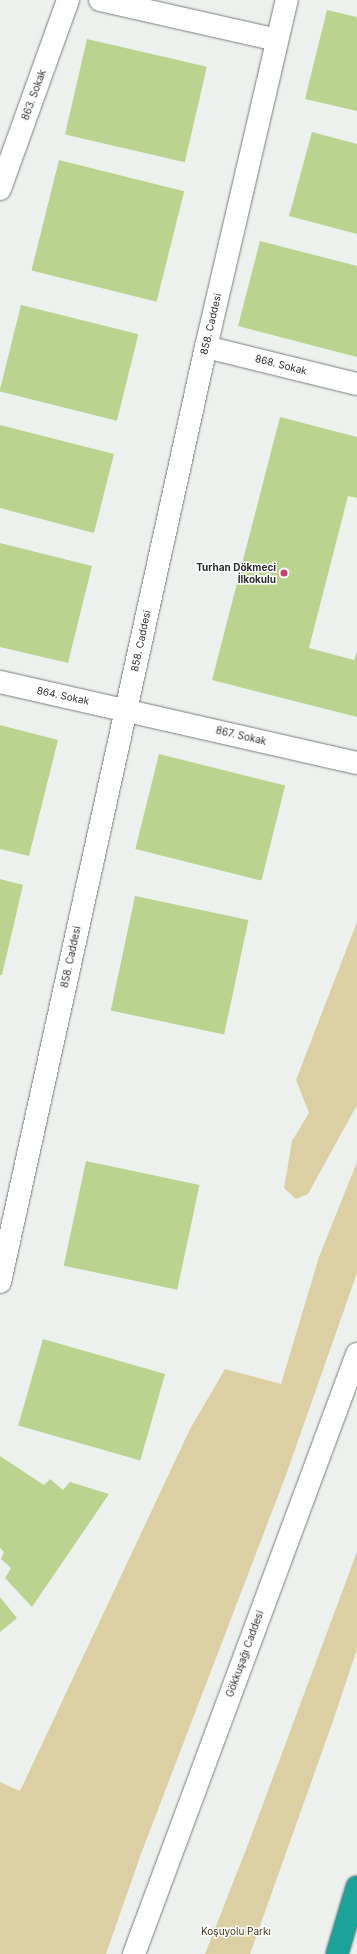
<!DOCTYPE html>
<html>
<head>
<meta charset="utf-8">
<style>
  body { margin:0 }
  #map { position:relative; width:357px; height:1954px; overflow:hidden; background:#ecf1ee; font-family:Inter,sans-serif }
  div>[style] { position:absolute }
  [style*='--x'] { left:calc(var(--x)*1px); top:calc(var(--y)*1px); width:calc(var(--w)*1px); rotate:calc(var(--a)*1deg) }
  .green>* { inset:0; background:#dccfa3 }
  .building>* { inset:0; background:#bad48f; transform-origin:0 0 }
  .roads { filter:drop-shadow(0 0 1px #7a7f7b) drop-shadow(0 0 1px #7a7f7b) }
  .minor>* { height:22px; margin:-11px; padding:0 11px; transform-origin:11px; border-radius:11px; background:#fff }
  .highway>* { height:22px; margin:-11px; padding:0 11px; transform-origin:11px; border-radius:11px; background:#1ca399 }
  .dots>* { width:11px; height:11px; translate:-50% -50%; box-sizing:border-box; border:2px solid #fff; border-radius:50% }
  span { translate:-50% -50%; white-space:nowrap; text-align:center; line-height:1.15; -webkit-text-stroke:3px #fff; paint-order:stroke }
  .street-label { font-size:10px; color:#2b2d2c }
  .poi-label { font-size:10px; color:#2b2d2c; font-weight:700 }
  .right { translate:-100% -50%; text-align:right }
  .park-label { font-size:10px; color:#413817 }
</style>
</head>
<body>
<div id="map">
  <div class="green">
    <div style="clip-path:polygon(357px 922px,357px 1105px,308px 1194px,296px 1199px,284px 1188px,292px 1141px,309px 1113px,296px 1080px)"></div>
    <div style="clip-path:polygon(357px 1162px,357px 1273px,286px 1475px,141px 1854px,106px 1954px,0 1954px,0 1782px,20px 1791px,190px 1429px,225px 1369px,281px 1384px,319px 1257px)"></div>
    <div style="clip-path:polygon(357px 1552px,357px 1649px,333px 1721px,250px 1954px,205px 1954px,247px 1847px)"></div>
  </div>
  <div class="building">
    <div style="clip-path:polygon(327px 10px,357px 17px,357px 111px,305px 99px)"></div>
    <div style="left:87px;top:39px;width:123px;height:98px;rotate:13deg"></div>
    <div style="clip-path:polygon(312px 132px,357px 144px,357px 234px,289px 216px)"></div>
    <div style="left:59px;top:160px;width:129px;height:114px;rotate:14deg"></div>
    <div style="clip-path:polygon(260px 241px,357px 266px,357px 357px,238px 326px)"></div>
    <div style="left:21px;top:305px;width:121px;height:89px;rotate:14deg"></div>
    <div style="clip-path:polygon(280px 417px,357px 437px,357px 498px,348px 496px,309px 648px,354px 660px,357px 652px,357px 717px,212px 680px)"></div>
    <div style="clip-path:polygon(0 425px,114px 454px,94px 533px,0 508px)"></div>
    <div style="clip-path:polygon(0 543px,92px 566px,68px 663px,0 647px)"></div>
    <div style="clip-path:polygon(0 725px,58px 740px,29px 856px,0 849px)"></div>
    <div style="left:159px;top:754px;width:130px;height:98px;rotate:14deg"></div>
    <div style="clip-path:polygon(0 879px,23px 885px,2px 975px,0 975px)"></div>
    <div style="left:135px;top:896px;width:116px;height:117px;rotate:12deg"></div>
    <div style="left:86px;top:1161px;width:116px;height:107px;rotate:12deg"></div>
    <div style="left:43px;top:1339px;width:127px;height:90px;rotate:16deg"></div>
    <div style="clip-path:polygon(0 1456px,44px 1485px,50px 1479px,63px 1490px,70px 1482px,109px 1494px,32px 1607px,5px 1578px,11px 1568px,1px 1559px,4px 1552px,0 1548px)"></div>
    <div style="clip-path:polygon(0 1597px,17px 1618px,0 1632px)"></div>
  </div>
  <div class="roads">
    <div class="minor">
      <div style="--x:100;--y:0;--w:181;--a:12.7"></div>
      <div style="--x:0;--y:189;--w:201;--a:-70.2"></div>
      <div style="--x:206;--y:347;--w:155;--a:13.8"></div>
      <div style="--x:0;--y:682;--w:366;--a:12.8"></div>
      <div style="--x:0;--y:1282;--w:957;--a:-77.58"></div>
      <div style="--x:206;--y:347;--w:356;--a:-76.9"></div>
      <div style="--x:134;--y:1954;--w:640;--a:-69.61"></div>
    </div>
    <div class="highway">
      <div style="--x:337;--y:1954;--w:70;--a:-73.4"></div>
    </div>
  </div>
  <div class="dots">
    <div style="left:284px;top:573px;background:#ca3f73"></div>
  </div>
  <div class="street-label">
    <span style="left:34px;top:95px;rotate:-70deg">863. Sokak</span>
    <span style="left:211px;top:324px;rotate:-77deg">858. Caddesi</span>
    <span style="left:281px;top:365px;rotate:14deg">868. Sokak</span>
    <span style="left:141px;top:641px;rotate:-78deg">858. Caddesi</span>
    <span style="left:63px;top:696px;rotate:12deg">864. Sokak</span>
    <span style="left:241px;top:736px;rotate:13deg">867. Sokak</span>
    <span style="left:71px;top:957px;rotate:-78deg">858. Caddesi</span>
    <span style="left:245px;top:1654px;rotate:-70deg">Gökkuşağı Caddesi</span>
  </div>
  <div class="poi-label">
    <span class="right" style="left:276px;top:573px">Turhan Dökmeci<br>İlkokulu</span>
  </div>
  <div class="park-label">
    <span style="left:236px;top:1932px">Koşuyolu Parkı</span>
  </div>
</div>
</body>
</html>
